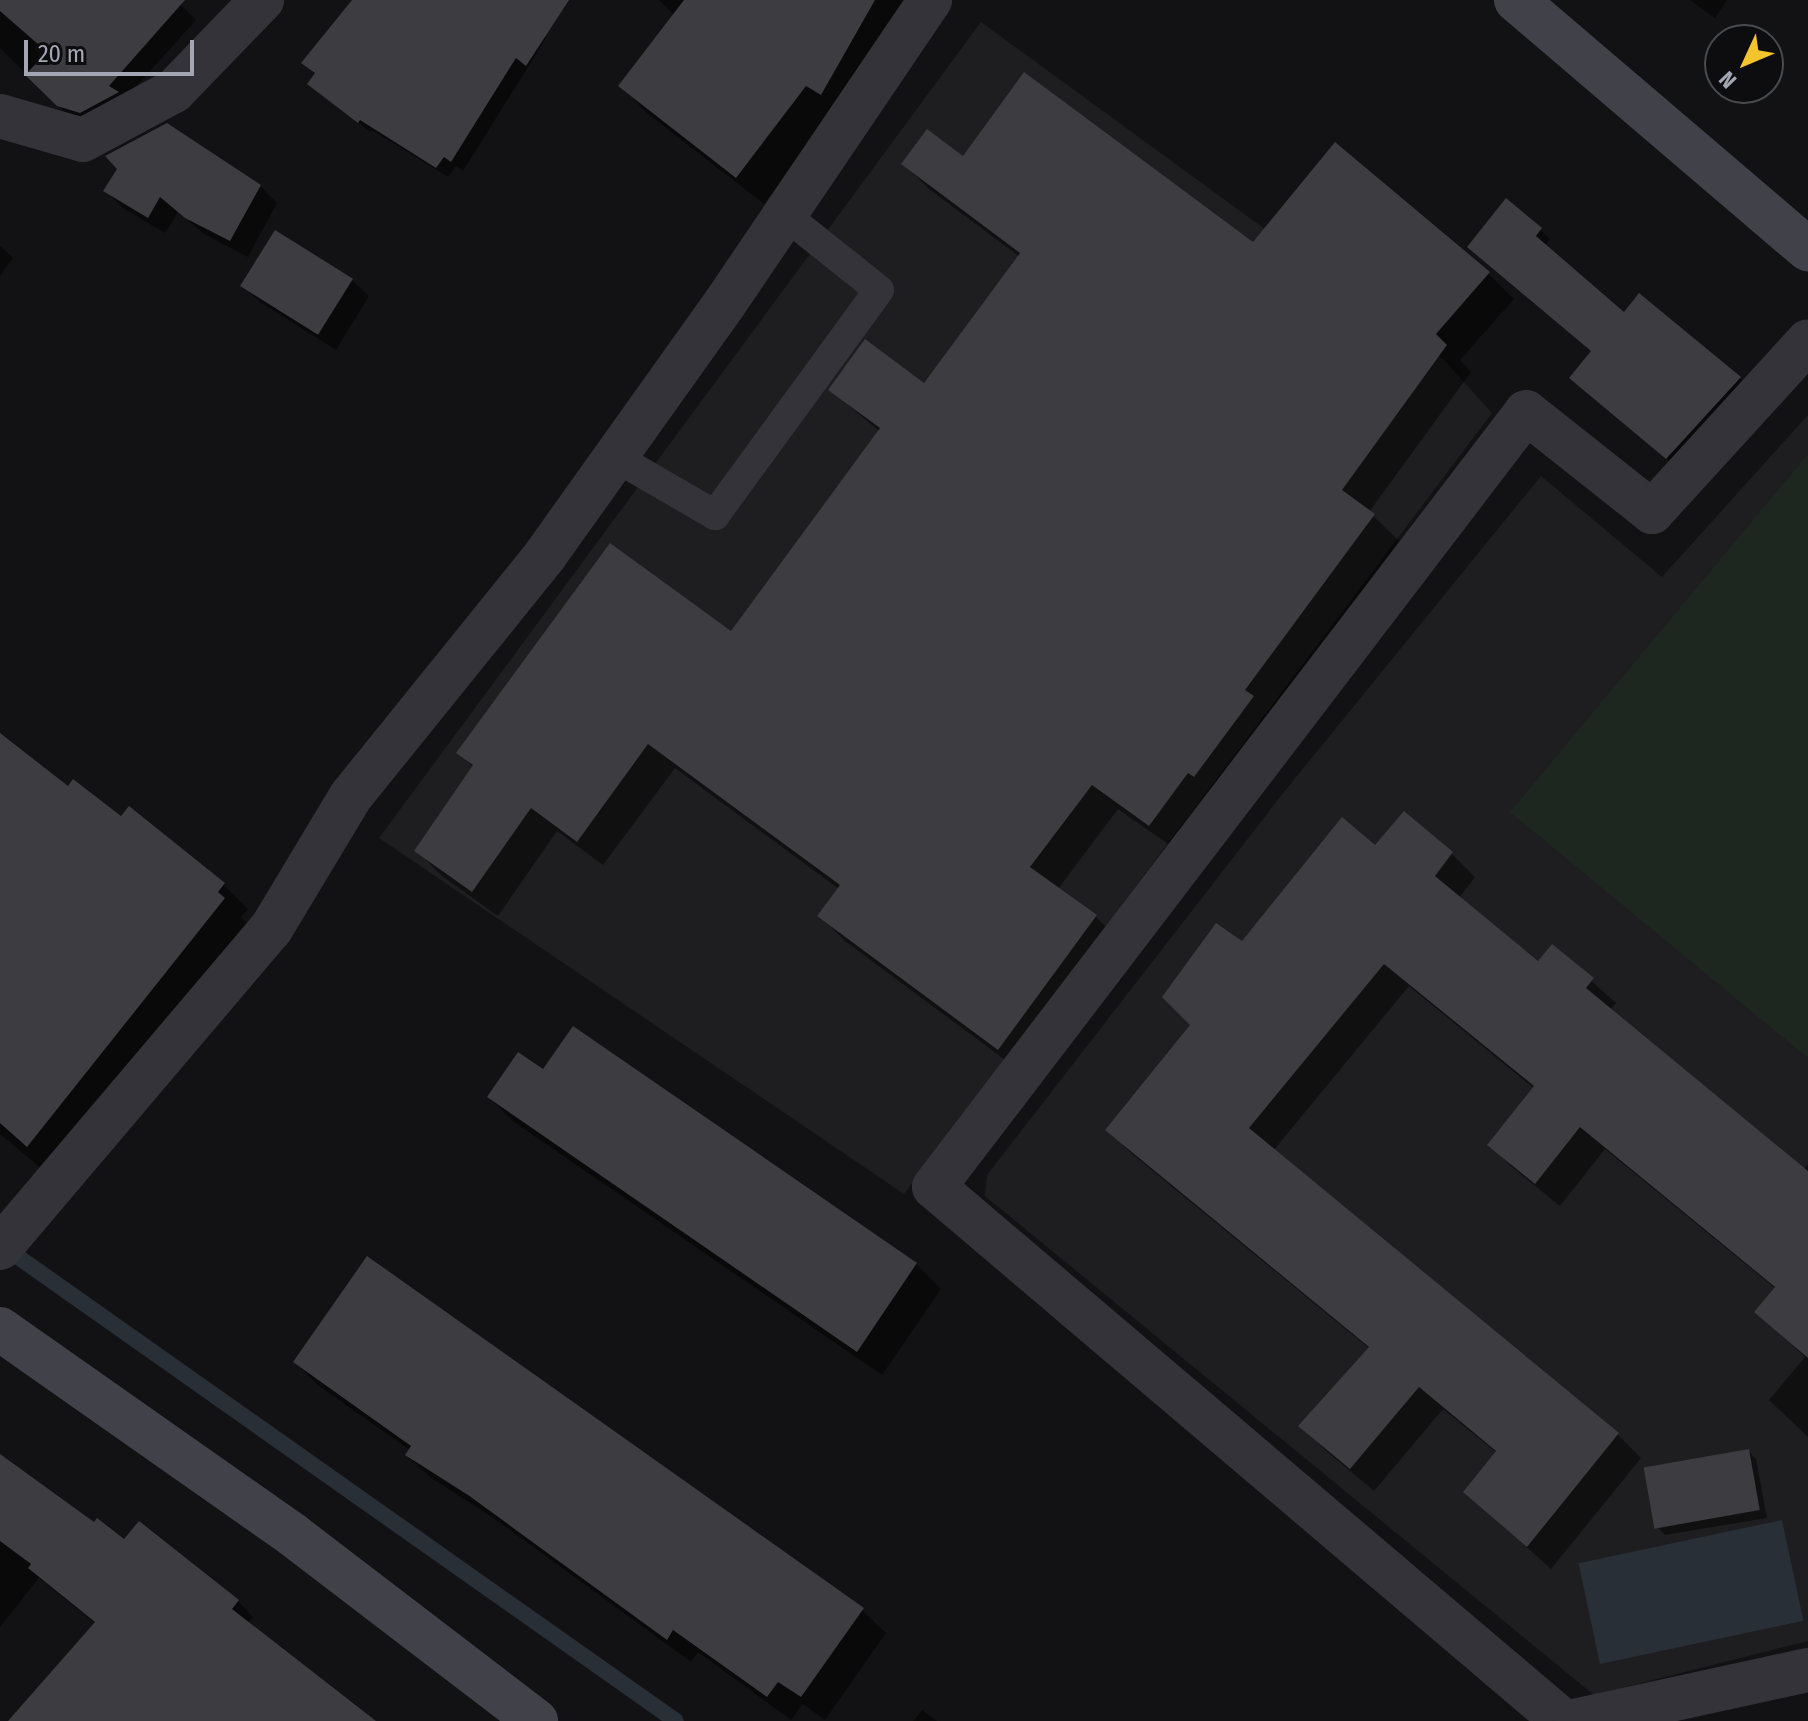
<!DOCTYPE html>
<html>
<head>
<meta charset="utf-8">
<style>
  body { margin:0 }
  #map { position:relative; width:1808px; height:1721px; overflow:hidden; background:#121214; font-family:"Fira Sans Condensed",sans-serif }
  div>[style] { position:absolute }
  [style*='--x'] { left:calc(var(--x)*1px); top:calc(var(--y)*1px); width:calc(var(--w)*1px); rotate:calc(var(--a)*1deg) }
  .built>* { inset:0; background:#1e1e21 }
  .green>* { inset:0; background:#1e2620 }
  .water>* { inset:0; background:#282f37; transform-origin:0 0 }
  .shadow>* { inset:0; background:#0007 }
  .stream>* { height:16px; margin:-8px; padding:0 8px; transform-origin:8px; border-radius:8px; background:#282f37 }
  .building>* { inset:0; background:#3c3c41; transform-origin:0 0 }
  .lane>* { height:30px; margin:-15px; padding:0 15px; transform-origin:15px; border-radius:15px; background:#333339 }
  .street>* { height:44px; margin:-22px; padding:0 22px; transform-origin:22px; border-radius:22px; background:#333339 }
  .secondary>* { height:44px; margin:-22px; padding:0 22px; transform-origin:22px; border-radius:22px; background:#414249 }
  span { translate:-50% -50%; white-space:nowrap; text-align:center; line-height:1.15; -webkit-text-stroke:6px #0d0d0f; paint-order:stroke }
  .north { position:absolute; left:1704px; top:24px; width:80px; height:80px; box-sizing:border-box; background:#0d0d0f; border:2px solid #494b51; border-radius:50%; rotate:226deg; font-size:22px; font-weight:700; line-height:32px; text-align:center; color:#a3a7b4 }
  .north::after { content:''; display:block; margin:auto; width:28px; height:36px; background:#f3c42b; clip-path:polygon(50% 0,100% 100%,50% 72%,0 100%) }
  .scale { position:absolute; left:24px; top:40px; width:170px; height:36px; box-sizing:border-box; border:4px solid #a3a7b4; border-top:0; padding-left:10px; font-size:24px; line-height:28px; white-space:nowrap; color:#a3a7b4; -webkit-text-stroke:6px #0d0d0f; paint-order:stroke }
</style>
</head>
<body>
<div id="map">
  <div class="built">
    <div style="clip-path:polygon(981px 22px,1443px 359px,1492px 413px,904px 1194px,379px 838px)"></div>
    <div style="clip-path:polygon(1808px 415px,1808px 1641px,1594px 1695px,985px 1196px,987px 1175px,1284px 792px,1541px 476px,1662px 577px)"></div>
  </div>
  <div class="green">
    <div style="clip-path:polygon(1808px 454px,1808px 1058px,1510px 812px)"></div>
  </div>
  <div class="water">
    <div style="left:1782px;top:1520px;width:103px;height:208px;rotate:78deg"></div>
  </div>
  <div class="shadow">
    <div style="clip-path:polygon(0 0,176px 0,196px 20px,124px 100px,74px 121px,0 48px)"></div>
    <div style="clip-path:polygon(370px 0,537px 0,535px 27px,546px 38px,463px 171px,456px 166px,448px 177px,372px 130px,370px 132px,309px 83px,316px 75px,304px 63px)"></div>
    <div style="clip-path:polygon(659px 0,906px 0,834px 113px,764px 204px,648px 114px,621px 86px,675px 16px)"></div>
    <div style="clip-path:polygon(1690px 0,1727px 0,1715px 18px)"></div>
    <div style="clip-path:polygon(964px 158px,1253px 245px,1489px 274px,1514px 299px,1460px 360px,1471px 372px,1369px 512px,1399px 541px,1175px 849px,1118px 809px,1058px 889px,1096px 917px,1121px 942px,1024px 1074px,845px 941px,820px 916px,839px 889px,675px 768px,603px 865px,557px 831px,498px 916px,442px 876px,417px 851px,474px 768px,459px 752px,731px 634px,880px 432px,831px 390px,925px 385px,1020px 257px,929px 189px,904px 164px)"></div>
    <div style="clip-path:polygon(260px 186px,277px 203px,248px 257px,204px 234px,178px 212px,165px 233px,123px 208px,106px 191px)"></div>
    <div style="clip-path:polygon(1541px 230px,1550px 239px,1545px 246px,1624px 315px,1739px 378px,1749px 388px,1677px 467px,1581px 387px,1593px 352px,1469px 247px)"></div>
    <div style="clip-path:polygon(276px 233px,352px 280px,369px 296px,336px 350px,260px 302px,243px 286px)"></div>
    <div style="clip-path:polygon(0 246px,13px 258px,0 276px)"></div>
    <div style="clip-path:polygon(0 736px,68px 789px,223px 884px,248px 909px,241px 917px,248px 924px,41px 1168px,0 1134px)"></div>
    <div style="clip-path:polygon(1375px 848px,1451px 853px,1475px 877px,1459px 898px,1539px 964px,1553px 947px,1616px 1003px,1610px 1010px,1803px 1170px,1808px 1164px,1808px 1437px,1769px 1400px,1805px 1357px,1756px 1312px,1776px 1289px,1605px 1149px,1560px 1206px,1513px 1168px,1490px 1145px,1535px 1089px,1409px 986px,1273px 1151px,1618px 1435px,1641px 1458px,1551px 1569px,1465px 1492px,1497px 1453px,1443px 1409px,1374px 1491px,1324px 1449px,1301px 1426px,1370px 1349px,1131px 1153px,1108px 1130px,1193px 1025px,1242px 944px)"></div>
    <div style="clip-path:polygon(544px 1072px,916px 1264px,941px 1289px,882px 1375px,514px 1122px,489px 1097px)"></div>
    <div style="clip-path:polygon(295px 1362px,862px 1610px,886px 1633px,825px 1720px,803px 1704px,791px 1720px,698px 1652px,691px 1662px,495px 1519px,431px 1478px,407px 1455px,410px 1450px,319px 1386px)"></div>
    <div style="clip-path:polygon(1748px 1451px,1756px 1459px,1767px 1518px,1665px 1535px,1657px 1527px)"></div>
    <div style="clip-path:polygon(0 1457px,94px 1525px,238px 1601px,253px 1617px,248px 1624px,355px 1721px,35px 1721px,96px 1624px,39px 1578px,0 1627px)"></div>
    <div style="clip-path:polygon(922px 1710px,937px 1721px,913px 1721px)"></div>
  </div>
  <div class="stream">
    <div style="--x:4;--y:1247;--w:822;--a:35.2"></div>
  </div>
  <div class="building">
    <div style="clip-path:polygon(0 0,185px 0,109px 86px,119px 92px,80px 113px,57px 106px,25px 75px,47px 52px,0 11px)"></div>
    <div style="clip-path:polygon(352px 0,569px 0,526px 66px,516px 58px,451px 162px,444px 157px,436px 168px,360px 120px,358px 123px,307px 84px,315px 73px,301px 63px)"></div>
    <div style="clip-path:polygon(684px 0,875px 0,821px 95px,806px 86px,736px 178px,618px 86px)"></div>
    <div style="clip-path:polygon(1024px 72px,1253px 242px,1335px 142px,1490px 272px,1436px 334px,1447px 345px,1342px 490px,1375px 514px,1245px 690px,1254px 696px,1194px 777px,1188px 773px,1149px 826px,1092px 785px,1030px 867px,1097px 915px,998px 1050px,817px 916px,840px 885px,648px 744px,577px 842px,531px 808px,472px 892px,414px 851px,473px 765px,456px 753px,610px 543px,731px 631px,880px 428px,828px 390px,865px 339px,924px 383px,1020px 253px,901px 164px,927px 129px,963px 156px)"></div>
    <div style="clip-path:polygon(167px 123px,261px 185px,230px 241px,185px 218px,160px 197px,148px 218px,103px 191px,117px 169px,105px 156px)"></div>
    <div style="clip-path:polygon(1506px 198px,1542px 228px,1536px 236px,1624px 312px,1639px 293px,1741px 377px,1666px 459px,1569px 378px,1591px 351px,1467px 247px)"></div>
    <div style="left:275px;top:230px;width:92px;height:66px;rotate:32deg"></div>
    <div style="clip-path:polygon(0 733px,68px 786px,73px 779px,121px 816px,129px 806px,225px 883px,218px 892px,225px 898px,27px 1147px,0 1123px)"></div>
    <div style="clip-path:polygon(1404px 811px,1453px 852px,1435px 876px,1538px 961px,1552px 944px,1594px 978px,1586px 988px,1808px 1171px,1808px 1358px,1754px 1312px,1775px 1287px,1580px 1127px,1535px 1184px,1487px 1145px,1534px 1086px,1384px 964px,1249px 1128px,1619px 1433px,1527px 1547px,1463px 1492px,1496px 1451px,1419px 1387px,1350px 1469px,1298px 1426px,1369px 1347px,1105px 1130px,1190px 1025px,1162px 997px,1216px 923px,1242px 941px,1342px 817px,1375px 845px)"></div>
    <div style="clip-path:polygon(573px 1026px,917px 1263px,857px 1352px,487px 1097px,518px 1052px,543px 1069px)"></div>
    <div style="clip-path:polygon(367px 1256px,864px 1608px,801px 1697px,778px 1682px,767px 1697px,673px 1630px,667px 1640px,468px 1495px,405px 1455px,411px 1446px,293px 1362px)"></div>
    <div style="left:1749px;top:1449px;width:62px;height:107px;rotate:80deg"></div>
    <div style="clip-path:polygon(0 1454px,94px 1522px,97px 1518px,124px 1539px,139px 1521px,239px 1600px,232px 1609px,376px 1721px,8px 1721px,95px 1622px,28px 1568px,31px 1564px,0 1541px)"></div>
  </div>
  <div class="lane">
    <div style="--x:615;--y:457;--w:116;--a:30.1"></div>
    <div style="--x:715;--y:515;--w:278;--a:-53.9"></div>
    <div style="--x:879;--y:290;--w:120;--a:-141.4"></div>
  </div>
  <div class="street">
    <div style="--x:0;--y:116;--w:86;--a:16.1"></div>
    <div style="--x:83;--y:140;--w:103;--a:-28.3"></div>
    <div style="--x:174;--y:91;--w:127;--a:-46"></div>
    <div style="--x:0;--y:1248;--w:419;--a:-49.7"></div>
    <div style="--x:271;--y:929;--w:155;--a:-59"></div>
    <div style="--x:351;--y:796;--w:311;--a:-51.1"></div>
    <div style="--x:546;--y:554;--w:308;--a:-54.5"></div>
    <div style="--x:725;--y:303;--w:366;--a:-55.9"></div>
    <div style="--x:1563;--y:1721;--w:825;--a:-139.67"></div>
    <div style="--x:934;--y:1187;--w:975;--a:-52.62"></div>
    <div style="--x:1526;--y:412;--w:161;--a:38.4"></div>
    <div style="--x:1652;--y:512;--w:231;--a:-47.6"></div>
    <div style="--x:1574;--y:1721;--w:239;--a:-12.3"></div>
  </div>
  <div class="secondary">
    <div style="--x:1516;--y:0;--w:384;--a:40.5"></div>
    <div style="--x:0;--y:1329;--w:358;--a:35.1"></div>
    <div style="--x:293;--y:1535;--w:306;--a:37.4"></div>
  </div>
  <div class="north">N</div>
  <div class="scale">20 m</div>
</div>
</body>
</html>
